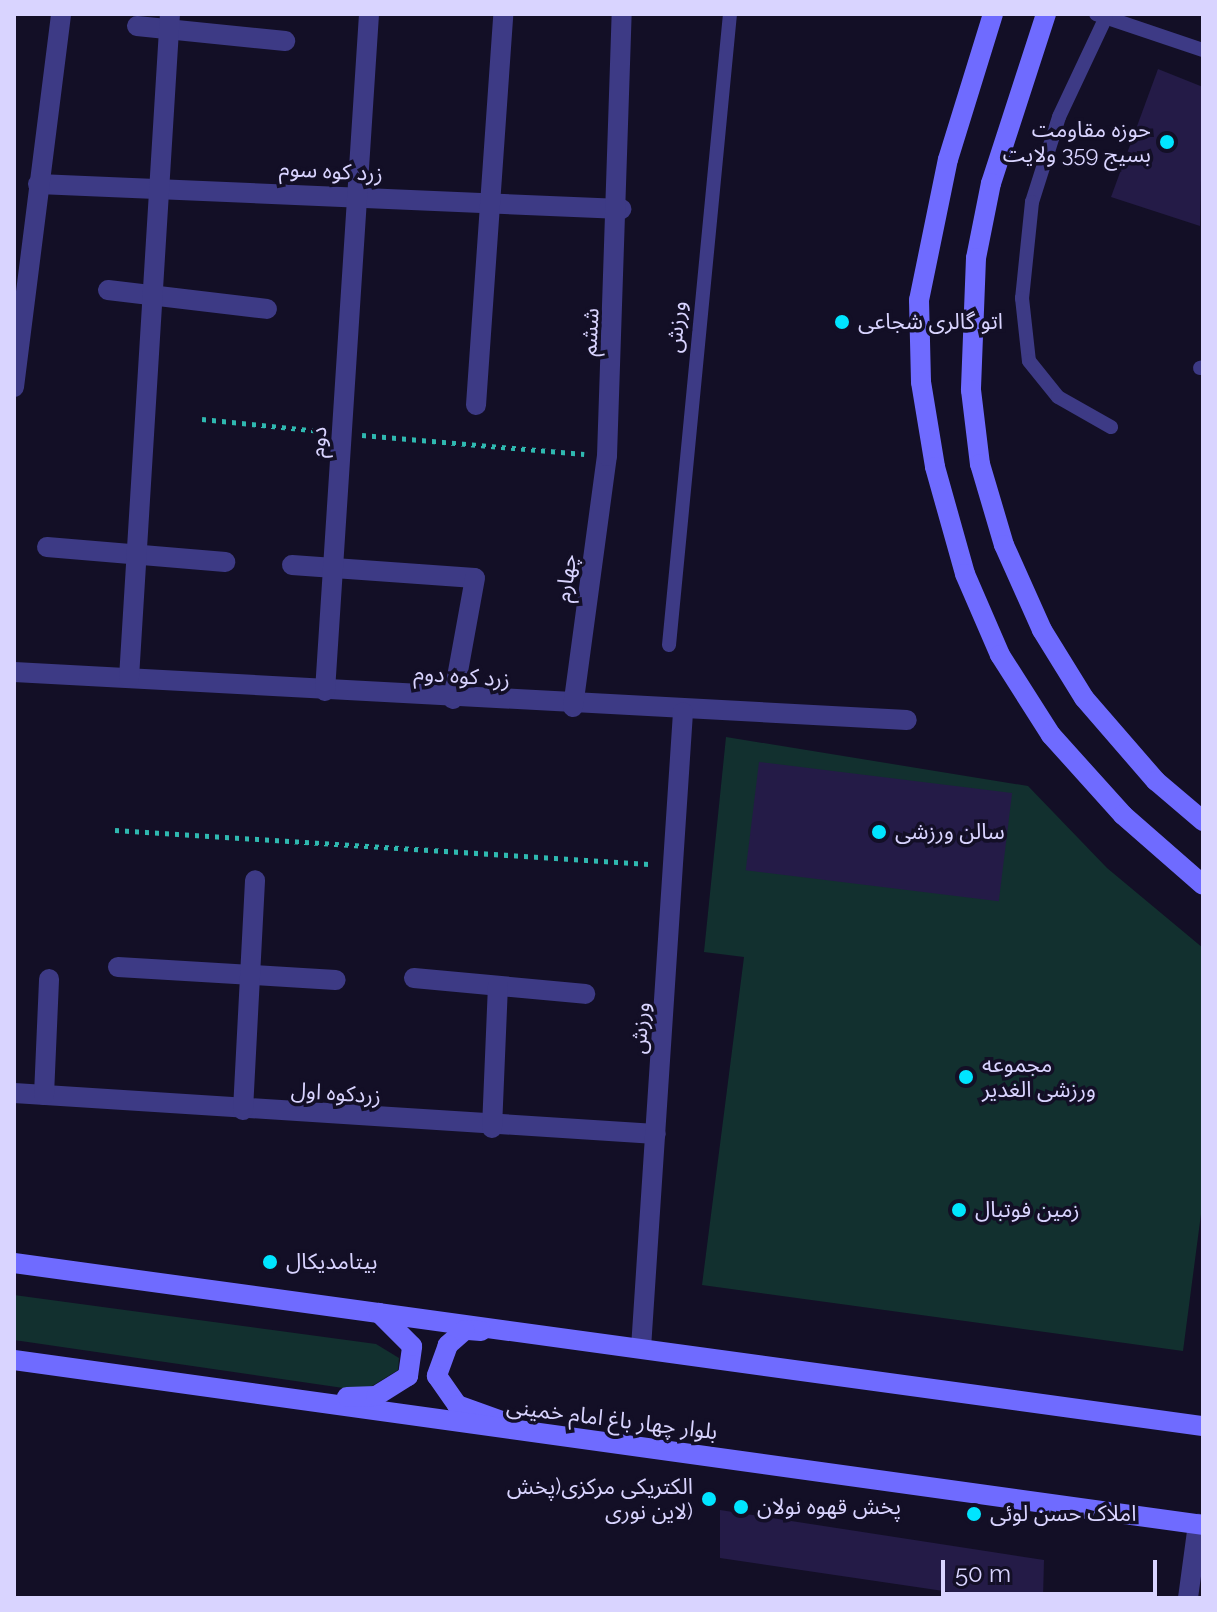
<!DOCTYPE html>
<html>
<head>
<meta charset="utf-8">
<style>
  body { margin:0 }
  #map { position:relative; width:1217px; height:1612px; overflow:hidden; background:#130f26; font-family:Raleway,"Noto Sans Arabic",sans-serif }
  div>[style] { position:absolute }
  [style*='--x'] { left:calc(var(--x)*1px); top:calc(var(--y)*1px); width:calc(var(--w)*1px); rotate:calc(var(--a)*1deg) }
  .green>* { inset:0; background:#12302f }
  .building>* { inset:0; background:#241b47; transform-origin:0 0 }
  .path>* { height:5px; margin-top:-2.5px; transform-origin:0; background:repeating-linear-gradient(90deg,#2fb8b0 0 4px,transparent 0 10px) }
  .lane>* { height:14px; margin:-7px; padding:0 7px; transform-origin:7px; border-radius:7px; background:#3d3a85 }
  .street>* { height:20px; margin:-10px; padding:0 10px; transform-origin:10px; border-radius:10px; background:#3d3a85 }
  .secondary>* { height:20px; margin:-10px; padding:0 10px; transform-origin:10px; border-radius:10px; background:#6f6bff }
  .dots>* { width:22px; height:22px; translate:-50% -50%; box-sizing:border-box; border:4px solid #130f26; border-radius:50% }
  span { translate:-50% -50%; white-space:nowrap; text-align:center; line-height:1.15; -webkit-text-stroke:7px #130f26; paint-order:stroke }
  .poi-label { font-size:22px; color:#d9d4ff }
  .right { translate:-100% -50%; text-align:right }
  .left { translate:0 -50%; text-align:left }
  .street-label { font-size:22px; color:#d9d4ff }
  .frame { position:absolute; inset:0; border:16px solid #d9d4ff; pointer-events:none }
  .scale { position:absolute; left:941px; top:1560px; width:216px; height:36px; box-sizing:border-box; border:4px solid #d9d4ff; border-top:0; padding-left:10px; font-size:24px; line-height:28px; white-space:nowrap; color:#d9d4ff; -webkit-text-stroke:6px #130f26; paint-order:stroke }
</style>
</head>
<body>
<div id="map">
  <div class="green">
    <div style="clip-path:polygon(726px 737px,1028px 786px,1107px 868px,1203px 948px,1203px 1199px,1183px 1351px,702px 1285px,744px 957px,704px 952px)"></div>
    <div style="clip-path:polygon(14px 1295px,376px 1344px,399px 1358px,398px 1370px,364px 1391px,14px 1340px)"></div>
  </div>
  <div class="building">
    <div style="clip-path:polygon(1158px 69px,1203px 87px,1200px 226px,1111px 197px)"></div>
    <div style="left:759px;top:762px;width:255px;height:109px;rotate:7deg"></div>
    <div style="clip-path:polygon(720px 1510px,1044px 1560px,1043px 1598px,991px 1598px,720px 1558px)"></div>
  </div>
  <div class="path">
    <div style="--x:202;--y:419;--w:120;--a:5.8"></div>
    <div style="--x:362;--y:435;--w:223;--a:4.9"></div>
    <div style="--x:115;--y:830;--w:535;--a:3.64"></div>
  </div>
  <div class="lane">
    <div style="--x:1096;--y:14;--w:113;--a:18.6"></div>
    <div style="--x:1106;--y:17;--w:110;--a:115.2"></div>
    <div style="--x:1059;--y:117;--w:89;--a:107.6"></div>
    <div style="--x:1032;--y:202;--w:97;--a:95.9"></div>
    <div style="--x:1022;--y:298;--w:63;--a:83.7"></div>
    <div style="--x:1029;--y:361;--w:46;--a:51.1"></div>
    <div style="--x:1058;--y:397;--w:61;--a:29.5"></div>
    <div style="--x:1200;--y:368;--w:3;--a:-18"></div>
    <div style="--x:669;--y:645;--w:634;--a:-84.48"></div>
  </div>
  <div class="street">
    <div style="--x:137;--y:26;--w:149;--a:5.8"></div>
    <div style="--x:38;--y:184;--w:584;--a:2.46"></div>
    <div style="--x:108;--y:290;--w:160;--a:6.8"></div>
    <div style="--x:14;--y:387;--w:376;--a:-82.8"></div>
    <div style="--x:476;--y:405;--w:392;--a:-86"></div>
    <div style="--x:47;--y:547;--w:179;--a:4.8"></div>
    <div style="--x:292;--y:565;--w:183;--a:4.1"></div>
    <div style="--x:475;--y:578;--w:123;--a:100.3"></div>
    <div style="--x:14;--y:672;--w:894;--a:3.08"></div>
    <div style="--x:129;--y:678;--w:665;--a:-86.47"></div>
    <div style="--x:325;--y:691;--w:678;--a:-86.28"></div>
    <div style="--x:573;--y:707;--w:253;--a:-82.3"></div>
    <div style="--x:607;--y:456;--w:442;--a:-88.1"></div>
    <div style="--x:118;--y:967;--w:218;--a:3.4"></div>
    <div style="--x:414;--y:978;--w:172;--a:5.3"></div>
    <div style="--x:14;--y:1093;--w:643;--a:3.65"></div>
    <div style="--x:44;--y:1095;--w:116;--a:-87.5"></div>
    <div style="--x:243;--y:1110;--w:230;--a:-87"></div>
    <div style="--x:492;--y:1128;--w:142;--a:-87.6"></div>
    <div style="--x:641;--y:1348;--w:637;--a:-86.22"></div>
    <div style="--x:1188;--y:1598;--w:75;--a:-82.3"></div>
  </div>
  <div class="secondary">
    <div style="--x:993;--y:14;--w:152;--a:107.2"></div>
    <div style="--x:948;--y:159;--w:144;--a:101.6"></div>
    <div style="--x:919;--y:300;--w:82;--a:88.6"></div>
    <div style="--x:921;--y:382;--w:86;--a:80.6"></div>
    <div style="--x:935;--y:467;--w:111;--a:74.3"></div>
    <div style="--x:965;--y:574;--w:88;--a:66.6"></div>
    <div style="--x:1000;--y:655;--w:95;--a:57.5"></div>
    <div style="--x:1051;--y:735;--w:108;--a:48"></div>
    <div style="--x:1123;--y:815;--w:106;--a:41.2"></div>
    <div style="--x:1046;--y:14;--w:178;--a:108"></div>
    <div style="--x:991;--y:183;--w:76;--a:101.3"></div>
    <div style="--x:976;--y:258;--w:132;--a:92.2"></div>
    <div style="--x:971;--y:390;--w:75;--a:83.1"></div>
    <div style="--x:980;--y:464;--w:84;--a:73.5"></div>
    <div style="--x:1004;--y:545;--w:93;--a:65.9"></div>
    <div style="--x:1042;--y:630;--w:80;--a:58.3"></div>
    <div style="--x:1084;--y:698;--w:110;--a:49.1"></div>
    <div style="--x:1156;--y:781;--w:62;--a:40.4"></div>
    <div style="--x:14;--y:1263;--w:1200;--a:7.81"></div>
    <div style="--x:481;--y:1331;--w:16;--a:-176"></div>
    <div style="--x:465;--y:1330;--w:23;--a:139"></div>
    <div style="--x:448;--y:1345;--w:33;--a:110"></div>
    <div style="--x:437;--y:1376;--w:35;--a:55"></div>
    <div style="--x:457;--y:1405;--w:48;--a:19.6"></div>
    <div style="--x:14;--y:1360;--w:1200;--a:7.9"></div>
    <div style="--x:347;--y:1397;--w:29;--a:-2"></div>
    <div style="--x:376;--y:1396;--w:38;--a:-32"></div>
    <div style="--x:408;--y:1376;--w:30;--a:-82"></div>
    <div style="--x:412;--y:1346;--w:47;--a:-135"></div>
  </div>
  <div class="dots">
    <div style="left:1167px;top:142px;background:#00e5ff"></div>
    <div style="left:842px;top:322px;background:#00e5ff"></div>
    <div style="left:879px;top:832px;background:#00e5ff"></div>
    <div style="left:966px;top:1077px;background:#00e5ff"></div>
    <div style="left:959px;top:1210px;background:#00e5ff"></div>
    <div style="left:270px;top:1262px;background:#00e5ff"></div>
    <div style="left:709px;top:1499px;background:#00e5ff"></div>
    <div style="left:741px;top:1507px;background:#00e5ff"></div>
    <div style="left:974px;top:1514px;background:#00e5ff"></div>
  </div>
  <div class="poi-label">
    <span class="right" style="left:1151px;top:142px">حوزه مقاومت<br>بسیج 359 ولایت</span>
    <span class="left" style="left:858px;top:322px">اتو گالری شجاعی</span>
    <span class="left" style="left:895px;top:832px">سالن ورزشی</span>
    <span class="left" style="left:982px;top:1077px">مجموعه<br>ورزشی الغدیر</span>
    <span class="left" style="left:975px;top:1210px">زمین فوتبال</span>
    <span class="left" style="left:286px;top:1262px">بیتامدیکال</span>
    <span class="right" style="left:693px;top:1499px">الکتریکی مرکزی(پخش<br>لاین نوری)</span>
    <span class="left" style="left:757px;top:1507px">پخش قهوه نولان</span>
    <span class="left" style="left:990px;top:1514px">املاک حسن لوئی</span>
  </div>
  <div class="street-label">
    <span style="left:331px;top:171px;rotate:3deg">زرد کوه سوم</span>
    <span style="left:676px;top:327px;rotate:-85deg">ورزش</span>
    <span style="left:590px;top:332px;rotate:-87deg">ششم</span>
    <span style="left:318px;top:442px;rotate:-86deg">دوم</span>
    <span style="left:566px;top:578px;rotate:-82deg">چهارم</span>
    <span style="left:462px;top:676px;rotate:4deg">زرد کوه دوم</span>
    <span style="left:640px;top:1028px;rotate:-86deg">ورزش</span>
    <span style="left:336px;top:1093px;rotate:4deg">زردکوه اول</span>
    <span style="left:612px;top:1419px;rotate:7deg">بلوار چهار باغ امام خمینی</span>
  </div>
  <div class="frame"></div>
  <div class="scale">50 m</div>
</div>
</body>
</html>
